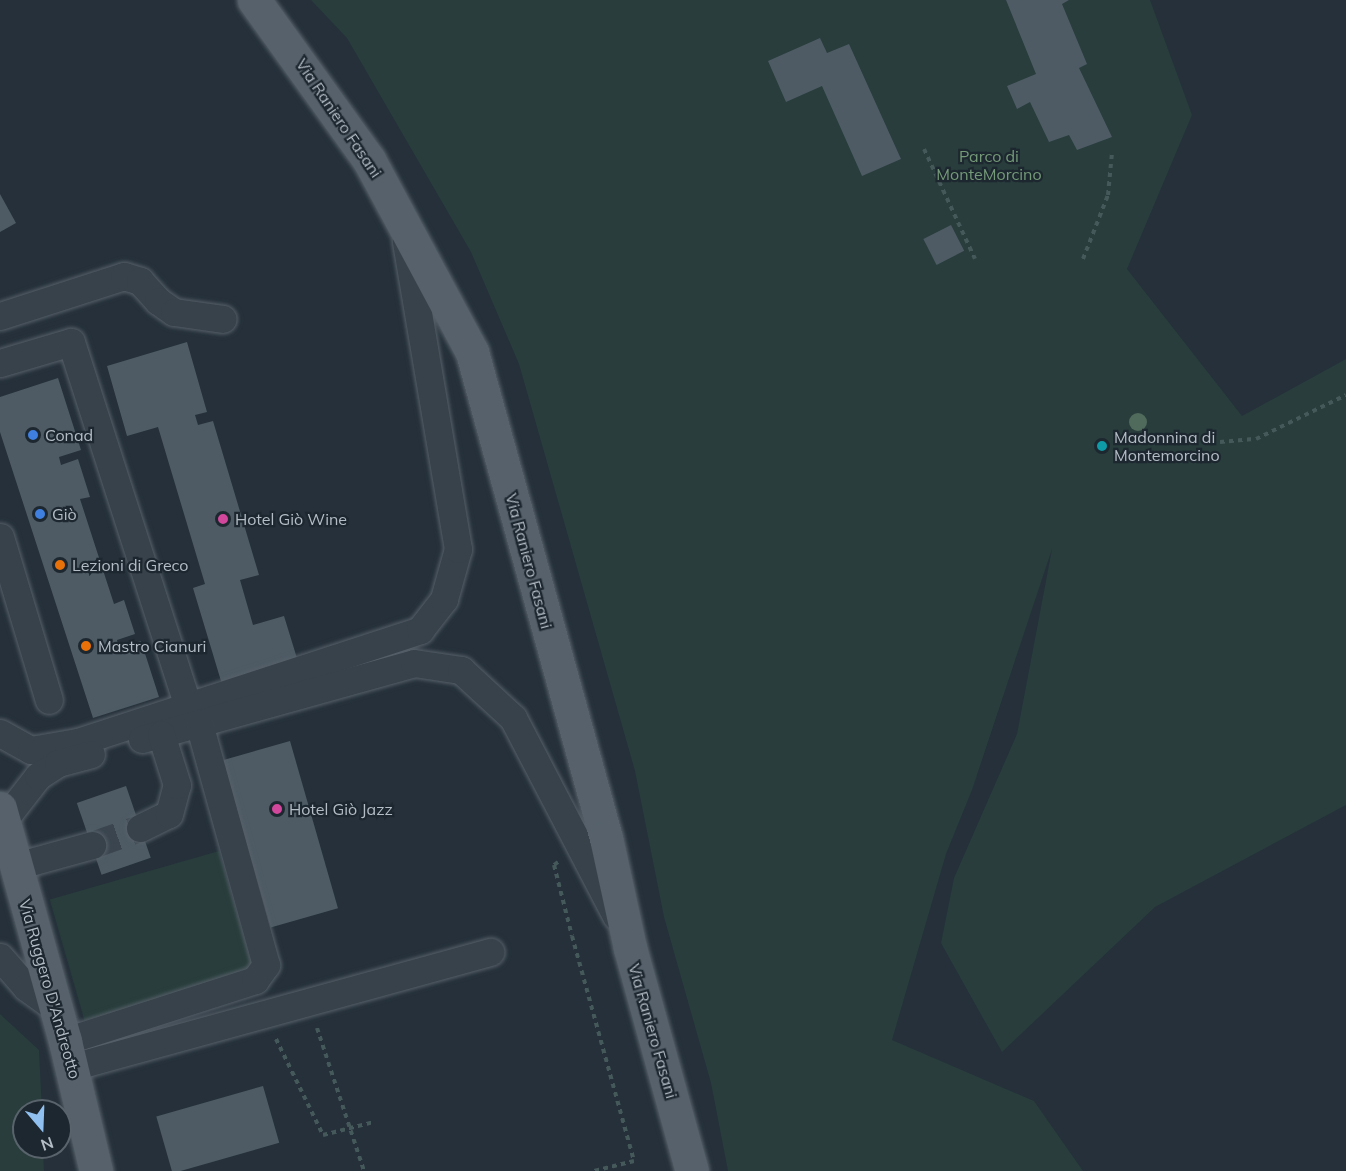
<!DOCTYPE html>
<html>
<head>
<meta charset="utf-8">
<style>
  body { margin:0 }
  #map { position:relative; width:1346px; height:1171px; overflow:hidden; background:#25303a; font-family:Mulish,sans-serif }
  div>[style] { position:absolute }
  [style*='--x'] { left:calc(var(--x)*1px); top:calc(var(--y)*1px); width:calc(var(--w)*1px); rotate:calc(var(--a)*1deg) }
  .green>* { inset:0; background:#283d3c; transform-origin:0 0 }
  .building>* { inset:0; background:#4e5b65; transform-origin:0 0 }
  .minor-tunnel>* { height:27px; margin-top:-13.5px; transform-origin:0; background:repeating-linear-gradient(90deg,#3a454f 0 27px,transparent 0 41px) }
  .path>* { height:4px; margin-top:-2px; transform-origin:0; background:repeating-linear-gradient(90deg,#46595a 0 4.5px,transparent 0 9px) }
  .roads { filter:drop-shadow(0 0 2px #566069) drop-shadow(0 0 2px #566069) }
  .minor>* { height:27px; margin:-13.5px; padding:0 13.5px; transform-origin:13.5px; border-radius:13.5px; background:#38424b }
  .major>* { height:33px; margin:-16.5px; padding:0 16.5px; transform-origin:16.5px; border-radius:16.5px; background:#56616b }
  .path-bridge>* { height:4px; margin-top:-2px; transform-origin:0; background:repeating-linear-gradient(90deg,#46595a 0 4.5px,transparent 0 9px) }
  .trees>* { width:18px; height:18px; margin:-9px; border-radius:50%; background:#506a5c }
  .dots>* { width:16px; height:16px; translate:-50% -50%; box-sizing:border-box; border:3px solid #1d272f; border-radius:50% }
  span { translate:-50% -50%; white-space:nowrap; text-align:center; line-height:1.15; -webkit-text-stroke:4.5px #1d272f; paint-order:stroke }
  .street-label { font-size:16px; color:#b4bdc6 }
  .park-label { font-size:16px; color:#749a78 }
  .poi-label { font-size:16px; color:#b4bdc6 }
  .left { translate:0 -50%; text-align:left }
  .north { position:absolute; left:12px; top:1099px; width:60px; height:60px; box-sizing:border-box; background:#1d272f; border:2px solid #59636b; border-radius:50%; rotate:161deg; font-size:16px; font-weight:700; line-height:24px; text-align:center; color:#b4bdc6 }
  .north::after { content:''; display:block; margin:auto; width:21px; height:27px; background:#8fc0f0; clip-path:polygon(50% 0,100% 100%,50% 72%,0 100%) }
</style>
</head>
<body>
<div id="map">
  <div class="green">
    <div style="clip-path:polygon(311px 0,1150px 0,1192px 115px,1127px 269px,1242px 416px,1346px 359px,1346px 805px,1155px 907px,1002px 1052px,941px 943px,954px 878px,1017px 734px,1052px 549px,972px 790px,946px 854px,892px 1040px,1034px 1101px,1083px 1171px,728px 1171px,711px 1083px,664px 917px,635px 771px,519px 364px,471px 252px,347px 38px)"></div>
    <div style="left:219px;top:851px;width:126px;height:176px;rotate:74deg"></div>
    <div style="clip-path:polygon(0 1014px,39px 1050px,42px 1111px,24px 1111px,24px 1147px,43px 1147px,44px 1171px,0 1171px)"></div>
  </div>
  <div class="building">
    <div style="clip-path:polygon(1006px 0,1069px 0,1062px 4px,1087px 64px,1079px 68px,1112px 137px,1077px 150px,1069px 135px,1049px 142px,1030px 102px,1017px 109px,1007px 86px,1036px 74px)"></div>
    <div style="clip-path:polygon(820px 38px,827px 53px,849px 44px,901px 159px,862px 176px,822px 86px,786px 102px,768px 61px)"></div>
    <div style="clip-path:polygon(0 194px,16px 223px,0 232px)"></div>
    <div style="left:951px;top:225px;width:29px;height:31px;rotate:63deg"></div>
    <div style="clip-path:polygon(187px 342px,207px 412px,195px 415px,198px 425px,213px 421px,259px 575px,240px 580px,253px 625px,284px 616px,300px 668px,224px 691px,193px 588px,205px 584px,158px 427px,127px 436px,107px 366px)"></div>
    <div style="clip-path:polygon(58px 378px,81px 450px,59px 457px,61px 465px,78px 459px,90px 497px,80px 499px,114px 604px,124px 600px,135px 634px,117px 640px,119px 648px,141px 641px,159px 697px,93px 718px,0 432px,0 397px)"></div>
    <div style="left:290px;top:741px;width:174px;height:70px;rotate:74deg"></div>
    <div style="left:126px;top:786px;width:76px;height:52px;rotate:71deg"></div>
    <div style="left:263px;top:1086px;width:59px;height:111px;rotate:74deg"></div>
  </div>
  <div class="minor-tunnel">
    <div style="--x:92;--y:845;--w:51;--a:-19.5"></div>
  </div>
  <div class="path">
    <div style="--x:924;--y:149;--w:121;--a:65.1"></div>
    <div style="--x:1083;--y:259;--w:69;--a:-68.7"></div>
    <div style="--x:1108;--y:195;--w:42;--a:-84.6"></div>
    <div style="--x:1220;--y:442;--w:36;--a:-5"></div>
    <div style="--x:1256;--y:439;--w:100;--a:-26.1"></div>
    <div style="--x:558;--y:862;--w:5;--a:143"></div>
    <div style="--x:554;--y:865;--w:73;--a:75.8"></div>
    <div style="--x:572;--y:936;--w:233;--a:74.6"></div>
    <div style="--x:634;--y:1161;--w:41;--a:166"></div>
    <div style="--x:317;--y:1028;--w:151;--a:71.8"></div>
    <div style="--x:276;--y:1039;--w:107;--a:63.9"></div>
  </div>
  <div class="roads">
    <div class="minor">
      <div style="--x:0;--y:316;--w:130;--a:-17.9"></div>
      <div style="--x:124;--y:276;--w:17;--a:17"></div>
      <div style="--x:140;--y:281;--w:27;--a:48"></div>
      <div style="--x:158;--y:301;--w:19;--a:35"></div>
      <div style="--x:174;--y:312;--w:49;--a:8.1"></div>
      <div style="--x:0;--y:363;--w:74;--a:-16.5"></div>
      <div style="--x:71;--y:342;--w:382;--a:72.2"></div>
      <div style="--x:0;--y:537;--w:170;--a:73.3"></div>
      <div style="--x:0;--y:733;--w:35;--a:29"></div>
      <div style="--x:31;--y:750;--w:48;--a:-9.7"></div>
      <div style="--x:78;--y:742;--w:360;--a:-18.1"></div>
      <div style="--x:420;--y:630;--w:39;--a:-52"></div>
      <div style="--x:444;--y:599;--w:52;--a:-74.4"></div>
      <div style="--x:458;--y:549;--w:313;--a:-99.6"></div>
      <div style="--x:142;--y:739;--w:282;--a:-15.6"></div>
      <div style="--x:414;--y:663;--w:48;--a:8.5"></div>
      <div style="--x:461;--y:670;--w:71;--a:42.7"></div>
      <div style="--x:513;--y:718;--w:223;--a:62.5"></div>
      <div style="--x:3;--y:821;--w:57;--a:-52.1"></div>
      <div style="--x:38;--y:776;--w:24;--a:-33"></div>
      <div style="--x:58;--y:763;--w:34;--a:-15"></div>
      <div style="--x:140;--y:828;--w:32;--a:-26"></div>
      <div style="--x:169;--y:814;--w:30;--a:-75"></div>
      <div style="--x:177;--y:785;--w:53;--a:-107.4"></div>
      <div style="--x:16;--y:866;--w:79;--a:-15.4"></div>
      <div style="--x:0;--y:957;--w:40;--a:49"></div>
      <div style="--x:26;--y:987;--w:36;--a:36"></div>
      <div style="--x:65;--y:1041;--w:200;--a:-17.8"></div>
      <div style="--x:255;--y:980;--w:19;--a:-54"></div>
      <div style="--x:266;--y:965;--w:250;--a:-105.5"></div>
      <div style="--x:72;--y:1067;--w:434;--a:-15.4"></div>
    </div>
    <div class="major">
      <div style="--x:254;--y:0;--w:197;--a:54.3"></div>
      <div style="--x:369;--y:160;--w:218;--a:61.8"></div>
      <div style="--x:472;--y:352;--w:504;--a:74.59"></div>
      <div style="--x:606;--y:838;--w:113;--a:77.7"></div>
      <div style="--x:630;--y:948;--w:231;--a:74.5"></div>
      <div style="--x:0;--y:808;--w:242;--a:74.4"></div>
      <div style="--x:65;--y:1041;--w:134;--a:76.6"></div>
    </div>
  </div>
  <div class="path-bridge">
    <div style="--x:323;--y:1135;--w:53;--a:-14.3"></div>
  </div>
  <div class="trees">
    <div style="left:1138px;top:422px"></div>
  </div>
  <div class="dots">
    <div style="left:33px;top:435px;background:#3f7fe0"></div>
    <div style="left:1102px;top:446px;background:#0f9aa8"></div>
    <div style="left:40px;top:514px;background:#3f7fe0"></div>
    <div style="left:223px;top:519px;background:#d1479c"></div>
    <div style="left:60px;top:565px;background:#e8710a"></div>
    <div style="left:86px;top:646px;background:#e8710a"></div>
    <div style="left:277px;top:809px;background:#d1479c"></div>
  </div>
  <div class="street-label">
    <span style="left:339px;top:118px;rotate:56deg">Via Raniero Fasani</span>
    <span style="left:529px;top:561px;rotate:75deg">Via Raniero Fasani</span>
    <span style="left:50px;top:989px;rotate:74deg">Via Ruggero D'Andreotto</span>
    <span style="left:653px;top:1031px;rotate:74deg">Via Raniero Fasani</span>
  </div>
  <div class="park-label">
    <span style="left:989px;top:165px">Parco di<br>MonteMorcino</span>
  </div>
  <div class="poi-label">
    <span class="left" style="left:45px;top:435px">Conad</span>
    <span class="left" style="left:1114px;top:446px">Madonnina di<br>Montemorcino</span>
    <span class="left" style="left:52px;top:514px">Giò</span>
    <span class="left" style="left:235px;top:519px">Hotel Giò Wine</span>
    <span class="left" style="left:72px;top:565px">Lezioni di Greco</span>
    <span class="left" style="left:98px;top:646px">Mastro Cianuri</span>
    <span class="left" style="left:289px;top:809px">Hotel Giò Jazz</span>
  </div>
  <div class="north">N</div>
</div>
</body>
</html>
